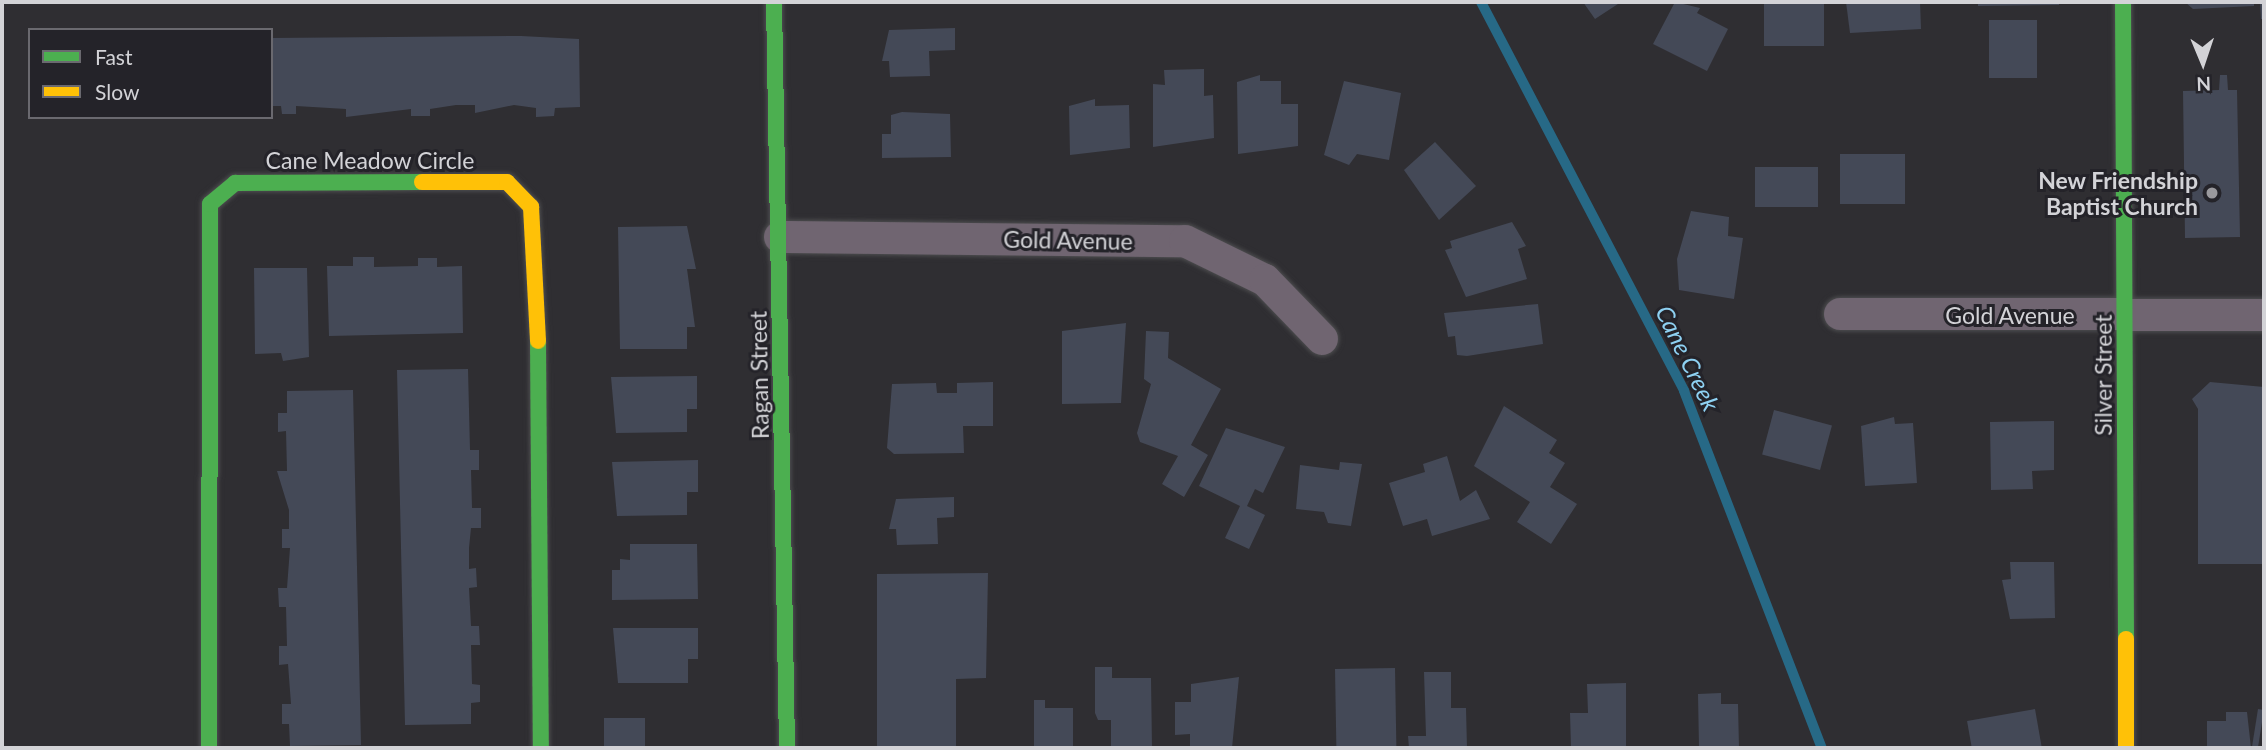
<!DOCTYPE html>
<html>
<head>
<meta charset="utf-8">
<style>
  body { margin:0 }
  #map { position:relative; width:2266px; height:750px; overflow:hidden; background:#2f2e32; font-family:Lato,sans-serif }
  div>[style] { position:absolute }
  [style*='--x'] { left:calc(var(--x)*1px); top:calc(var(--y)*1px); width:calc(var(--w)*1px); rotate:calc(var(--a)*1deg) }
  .stream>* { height:10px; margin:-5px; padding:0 5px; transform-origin:5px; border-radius:5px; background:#276986 }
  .building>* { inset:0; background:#444957; transform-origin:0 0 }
  .roads { filter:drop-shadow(0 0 2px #4d4d4f) drop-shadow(0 0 2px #4d4d4f) }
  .street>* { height:32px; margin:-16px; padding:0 16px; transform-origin:16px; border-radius:16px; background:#706571 }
  .fast>* { height:16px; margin:-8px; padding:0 8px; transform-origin:8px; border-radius:8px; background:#4caf50 }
  .slow>* { height:16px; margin:-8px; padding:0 8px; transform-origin:8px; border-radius:8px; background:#ffc107 }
  .dots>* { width:19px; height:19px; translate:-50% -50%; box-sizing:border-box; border:4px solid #242329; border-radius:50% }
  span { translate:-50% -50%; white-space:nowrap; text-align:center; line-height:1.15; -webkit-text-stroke:6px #242329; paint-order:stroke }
  .street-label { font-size:23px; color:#d3d3d7 }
  .poi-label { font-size:23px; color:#d3d3d7; font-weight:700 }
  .right { translate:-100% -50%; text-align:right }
  .water-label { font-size:24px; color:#8ed1f2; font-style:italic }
  .frame { position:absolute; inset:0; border:4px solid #d3d3d7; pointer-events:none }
  .legend { position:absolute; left:28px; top:28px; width:245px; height:91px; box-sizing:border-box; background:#242329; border:2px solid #6a696f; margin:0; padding:9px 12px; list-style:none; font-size:21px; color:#d3d3d7 }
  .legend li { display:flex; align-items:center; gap:14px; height:35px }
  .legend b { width:35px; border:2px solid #6a696f }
  .north { position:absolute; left:2168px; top:28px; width:70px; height:70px; -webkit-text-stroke:5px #242329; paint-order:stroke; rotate:178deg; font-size:19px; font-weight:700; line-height:28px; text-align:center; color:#d3d3d7 }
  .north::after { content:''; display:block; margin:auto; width:24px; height:32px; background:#d3d3d7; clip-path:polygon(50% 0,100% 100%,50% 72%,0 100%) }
</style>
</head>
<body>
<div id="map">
  <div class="stream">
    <div style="--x:1481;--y:2;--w:439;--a:62.4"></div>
    <div style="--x:1684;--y:391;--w:383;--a:68.9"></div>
  </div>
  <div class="building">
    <div style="clip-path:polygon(1583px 2px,1621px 2px,1595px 19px)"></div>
    <div style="clip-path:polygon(1675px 2px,1700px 8px,1697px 13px,1728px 29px,1707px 71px,1653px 44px)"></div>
    <div style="left:1764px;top:2px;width:60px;height:44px"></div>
    <div style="clip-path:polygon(1846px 2px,1920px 2px,1921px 29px,1850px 33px)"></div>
    <div style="clip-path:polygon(1978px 2px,2059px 2px,2059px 5px,1978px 6px)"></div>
    <div style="clip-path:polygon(2185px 2px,2254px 2px,2254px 6px,2193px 9px)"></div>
    <div style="clip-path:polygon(2260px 2px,2264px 2px,2264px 19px,2261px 19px)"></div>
    <div style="left:1989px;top:20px;width:48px;height:58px"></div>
    <div style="clip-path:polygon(955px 28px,955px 50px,929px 51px,930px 76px,890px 77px,889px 61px,882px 61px,889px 30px)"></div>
    <div style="clip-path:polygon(521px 36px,579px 39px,580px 107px,555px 108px,554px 116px,536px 117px,536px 108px,514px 105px,475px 113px,475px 105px,456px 105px,430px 109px,430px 116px,411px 116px,411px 109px,346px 117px,346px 109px,296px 106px,296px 114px,282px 114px,281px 106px,271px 106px,271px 38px)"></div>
    <div style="clip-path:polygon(1204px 69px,1204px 96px,1213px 95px,1214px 138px,1153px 147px,1153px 84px,1165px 85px,1164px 70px)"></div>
    <div style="clip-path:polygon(1260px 75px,1260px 81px,1281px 81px,1281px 104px,1298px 104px,1298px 146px,1238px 154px,1237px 82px)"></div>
    <div style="clip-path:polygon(2220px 75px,2227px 75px,2228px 90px,2237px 90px,2240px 237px,2185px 238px,2183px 91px,2219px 90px)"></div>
    <div style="clip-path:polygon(1344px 81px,1401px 93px,1389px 160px,1357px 154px,1349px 165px,1324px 155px)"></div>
    <div style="clip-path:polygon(1095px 99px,1095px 106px,1129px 105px,1130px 148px,1070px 155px,1069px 106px)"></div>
    <div style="clip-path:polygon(902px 112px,950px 114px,951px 157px,882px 158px,882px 134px,891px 134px,891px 115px)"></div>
    <div style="clip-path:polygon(1435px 142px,1476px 186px,1439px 220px,1404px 170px)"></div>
    <div style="left:1840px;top:154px;width:65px;height:50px"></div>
    <div style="left:1818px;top:167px;width:40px;height:63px;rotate:90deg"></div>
    <div style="clip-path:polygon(1691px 211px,1729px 217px,1728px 236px,1743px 238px,1734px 299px,1679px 290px,1677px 259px)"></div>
    <div style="clip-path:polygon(1512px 222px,1526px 246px,1518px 249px,1527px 279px,1466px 297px,1445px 250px,1452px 248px,1450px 241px)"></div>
    <div style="clip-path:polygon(687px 226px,696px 269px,687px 269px,695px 327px,687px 327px,687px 349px,620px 349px,618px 227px)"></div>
    <div style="clip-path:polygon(353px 257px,374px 257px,374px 267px,418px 266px,418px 258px,437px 258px,437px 267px,462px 266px,463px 333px,329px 336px,327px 266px,353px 266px)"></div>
    <div style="clip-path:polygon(254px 268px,307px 268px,309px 357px,283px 361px,281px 353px,255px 354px)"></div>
    <div style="clip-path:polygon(1538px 304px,1543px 344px,1467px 356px,1457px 355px,1455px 336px,1448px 337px,1444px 313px)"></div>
    <div style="clip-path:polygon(1126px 323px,1121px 403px,1062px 404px,1062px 331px)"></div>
    <div style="clip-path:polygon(1146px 331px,1169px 332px,1168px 358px,1221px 389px,1191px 445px,1208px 455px,1184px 497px,1162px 484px,1178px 456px,1140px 442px,1137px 433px,1151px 384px,1144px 379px)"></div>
    <div style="clip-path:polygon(468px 369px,470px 450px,479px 450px,479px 470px,471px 470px,472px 508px,481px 508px,481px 528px,471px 528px,469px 548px,469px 569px,476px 568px,477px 587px,469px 588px,471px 626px,479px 626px,480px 645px,471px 645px,472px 684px,480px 685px,480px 702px,471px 703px,471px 724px,405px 725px,397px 370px)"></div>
    <div style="clip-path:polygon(697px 376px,697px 409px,687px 409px,687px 432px,616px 433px,611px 377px)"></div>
    <div style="clip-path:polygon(993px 382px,993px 426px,963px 426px,964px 453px,894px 454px,887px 448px,892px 384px,936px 383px,937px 393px,957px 393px,957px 383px)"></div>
    <div style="clip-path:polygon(2210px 382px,2264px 387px,2264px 564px,2198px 564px,2198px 409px,2192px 399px)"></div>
    <div style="clip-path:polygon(353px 390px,361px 745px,290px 746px,289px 724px,282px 724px,282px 704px,291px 704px,288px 664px,279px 665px,279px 646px,287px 646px,286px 607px,279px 607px,278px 588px,287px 588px,290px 548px,282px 548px,282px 529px,289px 529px,289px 510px,277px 471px,287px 471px,286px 431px,278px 432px,278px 413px,287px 413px,287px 391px)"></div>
    <div style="clip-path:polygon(1504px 406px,1557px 440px,1549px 453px,1565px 463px,1550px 487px,1577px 504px,1551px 544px,1517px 522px,1530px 502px,1474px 466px)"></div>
    <div style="left:1774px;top:410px;width:60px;height:46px;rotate:15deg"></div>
    <div style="clip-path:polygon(1894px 417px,1895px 424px,1913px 423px,1917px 483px,1865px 486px,1861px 426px)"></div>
    <div style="clip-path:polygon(2054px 421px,2054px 470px,2032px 471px,2033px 489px,1991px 490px,1990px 422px)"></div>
    <div style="clip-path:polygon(1226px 428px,1285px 447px,1263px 493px,1255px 489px,1247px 506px,1265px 515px,1249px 549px,1225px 538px,1240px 506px,1199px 486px)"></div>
    <div style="clip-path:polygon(1447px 456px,1460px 501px,1476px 490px,1490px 519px,1432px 536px,1427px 519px,1403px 526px,1389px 483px,1425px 472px,1423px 464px)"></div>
    <div style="clip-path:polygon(698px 460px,698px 492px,687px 492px,687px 515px,617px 516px,612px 462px)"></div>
    <div style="clip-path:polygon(1340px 462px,1362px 464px,1351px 526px,1328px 523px,1324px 512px,1296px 509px,1300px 465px,1339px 470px)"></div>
    <div style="clip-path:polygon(954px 497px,954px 517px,937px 518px,938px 544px,897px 545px,896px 529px,889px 529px,896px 499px)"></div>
    <div style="clip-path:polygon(630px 544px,697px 544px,698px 599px,612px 600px,612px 570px,620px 570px,620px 559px,630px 560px)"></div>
    <div style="clip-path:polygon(2010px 562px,2054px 562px,2055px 618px,2010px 619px,2002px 580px,2011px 579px)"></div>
    <div style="clip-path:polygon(988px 573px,986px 678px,956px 679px,956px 748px,877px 748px,877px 574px)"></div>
    <div style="clip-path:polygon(613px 628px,698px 628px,698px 659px,688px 659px,688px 683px,618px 683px)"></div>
    <div style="clip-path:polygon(1095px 667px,1112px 667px,1112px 678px,1151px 678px,1152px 748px,1111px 748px,1111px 720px,1098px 720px,1095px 713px)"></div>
    <div style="left:1395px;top:668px;width:80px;height:60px;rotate:89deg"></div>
    <div style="clip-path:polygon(1424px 672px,1451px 672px,1451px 708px,1466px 708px,1467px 748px,1409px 748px,1408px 736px,1426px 736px)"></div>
    <div style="clip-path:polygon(1239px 677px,1232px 748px,1190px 748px,1190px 734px,1175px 735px,1175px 702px,1191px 702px,1191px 684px)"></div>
    <div style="clip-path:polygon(1626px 683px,1626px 748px,1571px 748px,1570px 713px,1588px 713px,1587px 684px)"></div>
    <div style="clip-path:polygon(1721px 693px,1721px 704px,1738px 704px,1739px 748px,1699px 748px,1698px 694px)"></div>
    <div style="clip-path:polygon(1034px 700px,1045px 700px,1045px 708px,1073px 708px,1073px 748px,1034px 748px)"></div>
    <div style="left:2035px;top:709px;width:40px;height:69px;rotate:80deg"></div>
    <div style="left:2258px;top:709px;width:6px;height:39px;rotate:9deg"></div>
    <div style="clip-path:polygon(2226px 712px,2247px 712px,2251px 748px,2207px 748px,2207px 721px,2226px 721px)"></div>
    <div style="left:604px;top:718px;width:41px;height:30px"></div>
  </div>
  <div class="roads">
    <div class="street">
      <div style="--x:780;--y:237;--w:405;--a:0.6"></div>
      <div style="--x:1185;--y:241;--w:89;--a:26"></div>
      <div style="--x:1265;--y:280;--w:82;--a:46"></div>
      <div style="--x:1840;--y:314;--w:424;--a:0.1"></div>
    </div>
    <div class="fast">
      <div style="--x:774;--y:2;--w:746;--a:89"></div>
      <div style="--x:2123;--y:2;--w:637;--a:89.73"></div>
      <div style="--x:538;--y:341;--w:407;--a:89.6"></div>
      <div style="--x:209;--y:748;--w:544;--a:-89.89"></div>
      <div style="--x:210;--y:204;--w:33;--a:-40"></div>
      <div style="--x:235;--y:183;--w:187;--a:-0.3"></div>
    </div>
    <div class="slow">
      <div style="--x:422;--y:182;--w:85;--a:0"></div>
      <div style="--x:507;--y:182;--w:35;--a:46"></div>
      <div style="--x:531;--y:207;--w:134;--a:87"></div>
      <div style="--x:2126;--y:639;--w:109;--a:90"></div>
    </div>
  </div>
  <div class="dots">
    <div style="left:2212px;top:193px;background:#9a999d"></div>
  </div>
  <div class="street-label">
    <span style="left:370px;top:160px">Cane Meadow Circle</span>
    <span style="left:1068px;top:240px;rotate:1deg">Gold Avenue</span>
    <span style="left:2010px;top:315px">Gold Avenue</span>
    <span style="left:759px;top:375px;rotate:-91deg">Ragan Street</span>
    <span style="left:2103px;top:375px;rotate:-90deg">Silver Street</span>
  </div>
  <div class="poi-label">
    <span class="right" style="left:2198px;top:193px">New Friendship<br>Baptist Church</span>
  </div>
  <div class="water-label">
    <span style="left:1688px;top:358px;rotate:64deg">Cane Creek</span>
  </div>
  <div class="frame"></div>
  <ul class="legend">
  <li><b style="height:9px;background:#4caf50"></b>Fast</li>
  <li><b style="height:9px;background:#ffc107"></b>Slow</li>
  </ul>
  <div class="north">N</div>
</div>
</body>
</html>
